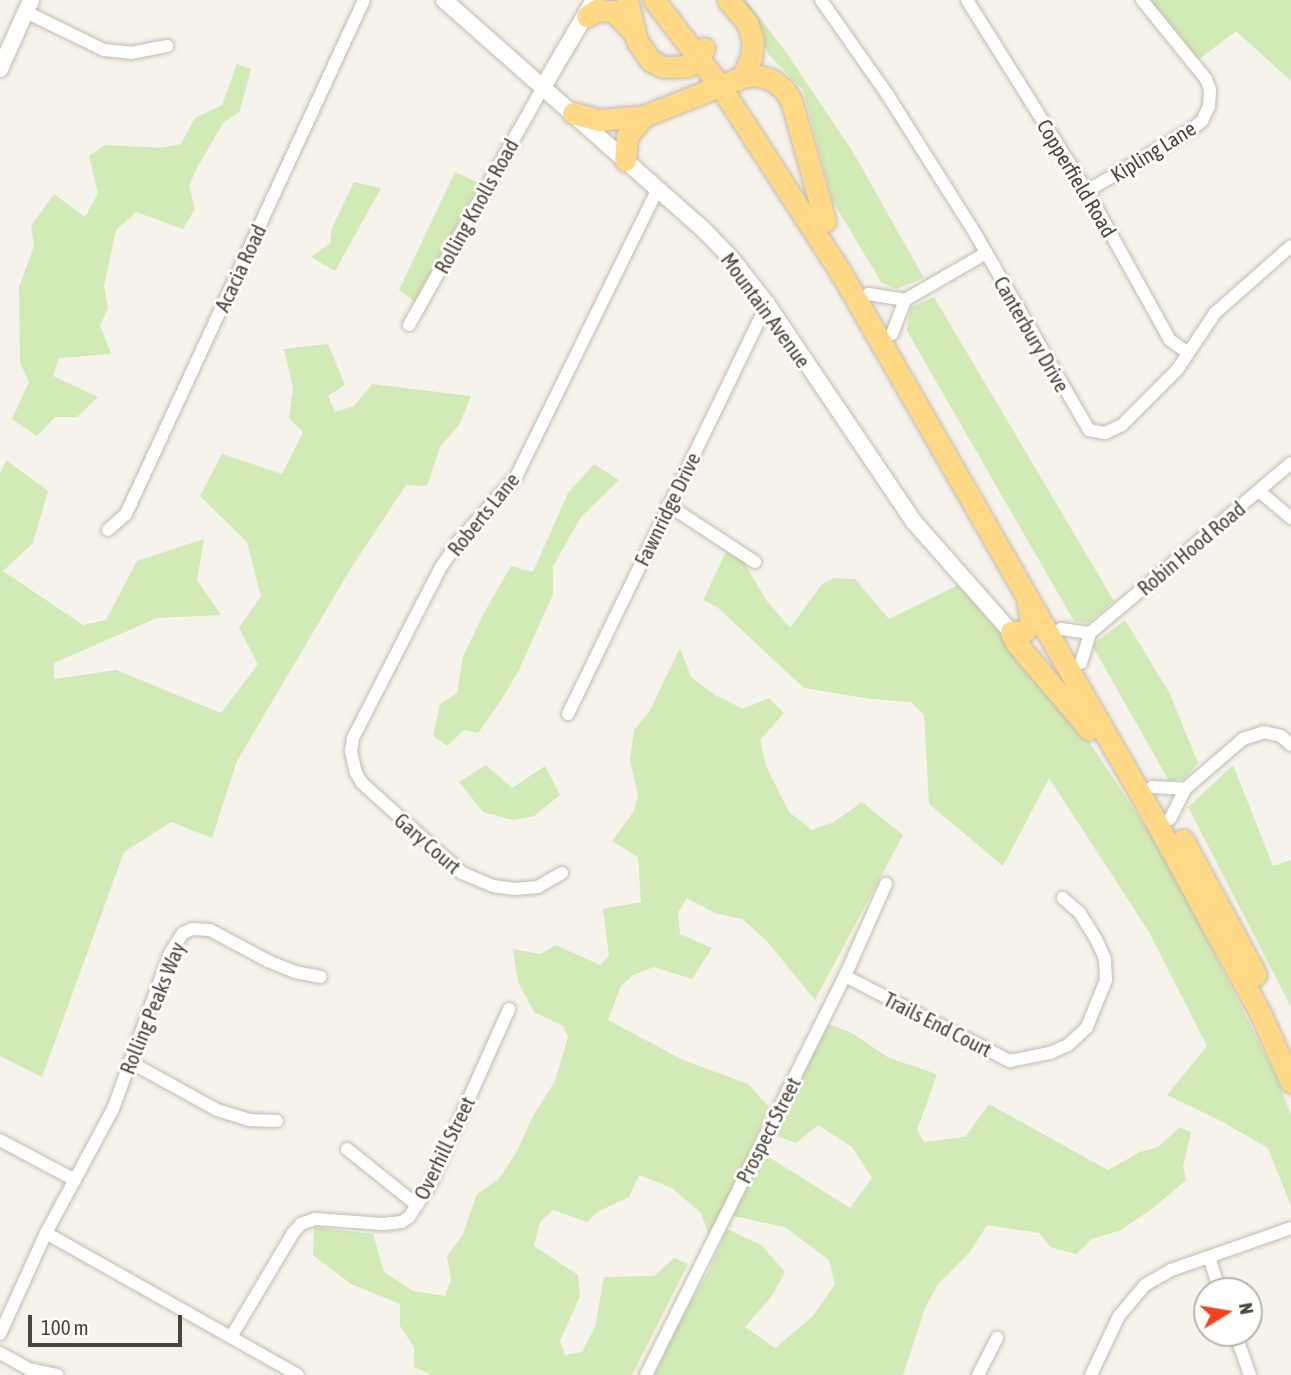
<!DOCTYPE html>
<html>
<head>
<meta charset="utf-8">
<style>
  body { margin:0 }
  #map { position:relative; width:1291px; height:1375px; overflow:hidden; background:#f6f3ec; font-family:"Asap Condensed",sans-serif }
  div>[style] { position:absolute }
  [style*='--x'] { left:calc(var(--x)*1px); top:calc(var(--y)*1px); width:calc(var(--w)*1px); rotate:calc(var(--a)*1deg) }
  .green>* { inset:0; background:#d2eab5 }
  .roads { filter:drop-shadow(0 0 2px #c2bbae) drop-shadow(0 0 2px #c2bbae) }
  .minor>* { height:12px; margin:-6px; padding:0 6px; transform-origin:6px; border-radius:6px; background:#fff }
  .tertiary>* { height:16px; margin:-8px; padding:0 8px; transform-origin:8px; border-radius:8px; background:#fff }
  .trunk>* { height:21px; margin:-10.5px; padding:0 10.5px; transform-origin:10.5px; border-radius:10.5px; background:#ffd985 }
  span { translate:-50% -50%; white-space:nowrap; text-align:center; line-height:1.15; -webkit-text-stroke:6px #fff; paint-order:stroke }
  .street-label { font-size:21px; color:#4b4439 }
  .north { position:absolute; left:1193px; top:1277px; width:70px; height:70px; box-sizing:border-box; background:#fff; border:2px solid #b7b4b0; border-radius:50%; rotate:79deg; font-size:19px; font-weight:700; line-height:28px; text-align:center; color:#4b4439 }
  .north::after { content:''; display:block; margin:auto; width:24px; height:32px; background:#fc3f1d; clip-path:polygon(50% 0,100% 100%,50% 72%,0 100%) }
  .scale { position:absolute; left:28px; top:1315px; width:154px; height:32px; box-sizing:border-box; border:4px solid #4b4439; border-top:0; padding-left:9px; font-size:21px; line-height:24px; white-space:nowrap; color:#4b4439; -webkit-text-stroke:5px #fff; paint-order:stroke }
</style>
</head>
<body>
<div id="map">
  <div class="green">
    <div style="clip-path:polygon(735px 0,746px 0,786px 52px,853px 152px,924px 278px,896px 289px,881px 282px,832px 200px,803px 90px,769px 55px,756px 27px)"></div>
    <div style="clip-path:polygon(1137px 0,1291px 0,1291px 81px,1236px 31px,1189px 67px)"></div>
    <div style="clip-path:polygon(237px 64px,251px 69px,240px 111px,223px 123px,197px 168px,189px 186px,195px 209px,183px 229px,136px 212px,116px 230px,104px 286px,108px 308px,100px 325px,111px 354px,59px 358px,53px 376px,98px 397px,77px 417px,55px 417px,37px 436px,12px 419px,29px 382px,20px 363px,19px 287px,34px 246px,31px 226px,54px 194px,85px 217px,98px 193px,89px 156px,105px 145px,161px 148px,181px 144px,195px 118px,222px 105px)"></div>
    <div style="clip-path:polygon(455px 172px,479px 183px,415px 302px,399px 290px)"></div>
    <div style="clip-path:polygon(354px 182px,381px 188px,335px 271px,311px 257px,330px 243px,332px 228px)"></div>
    <div style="clip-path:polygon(934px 297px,1114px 601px,1088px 623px,1074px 621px,907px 331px,910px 308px)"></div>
    <div style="clip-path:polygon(328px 344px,345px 385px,328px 396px,335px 412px,354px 406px,372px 384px,471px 396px,459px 425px,440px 447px,427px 486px,406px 485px,351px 568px,237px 761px,212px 838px,171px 822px,124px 852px,42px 1077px,0 1056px,0 474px,6px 460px,48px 491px,33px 543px,3px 571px,83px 625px,106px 620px,137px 561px,204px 539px,197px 580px,221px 615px,157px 618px,54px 663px,54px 679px,116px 670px,221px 713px,258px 664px,239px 628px,261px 596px,247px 542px,200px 496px,222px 454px,282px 474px,303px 432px,289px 418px,293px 388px,284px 349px)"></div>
    <div style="clip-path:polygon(594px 464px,619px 480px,581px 517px,553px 566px,553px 594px,519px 670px,500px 702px,478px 733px,464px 730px,447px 746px,433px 736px,440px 704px,457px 693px,463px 656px,485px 611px,511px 566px,533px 572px,568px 493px)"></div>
    <div style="clip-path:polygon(726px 552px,744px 562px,767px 601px,790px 628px,822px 584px,834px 578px,855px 579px,889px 619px,960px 584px,1067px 709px,1164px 854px,1277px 1078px,1291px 1115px,1291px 1206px,1268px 1148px,1219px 1120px,1167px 1095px,1207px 1046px,1149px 932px,1049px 778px,1003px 866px,929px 804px,924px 715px,911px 702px,871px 699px,804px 688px,717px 607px,703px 600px)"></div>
    <div style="clip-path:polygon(1125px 620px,1169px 692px,1198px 763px,1184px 779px,1169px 781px,1092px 645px)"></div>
    <div style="clip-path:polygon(680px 648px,691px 677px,715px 695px,743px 709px,769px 698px,784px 713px,760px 740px,766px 766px,789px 812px,812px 830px,834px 822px,862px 802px,903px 835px,815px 1000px,766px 940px,742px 919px,715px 913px,687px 898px,678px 912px,680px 934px,712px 948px,692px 979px,654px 967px,633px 975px,621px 986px,608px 1020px,683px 1060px,748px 1084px,769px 1107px,710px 1239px,701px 1213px,672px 1188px,639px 1175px,629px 1197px,599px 1211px,587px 1222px,553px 1210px,540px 1222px,534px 1246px,578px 1275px,580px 1296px,560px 1341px,565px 1355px,582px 1352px,595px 1327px,604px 1277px,654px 1276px,674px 1258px,688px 1264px,632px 1375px,432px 1375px,414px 1367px,414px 1347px,400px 1326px,400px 1304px,351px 1284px,313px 1255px,314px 1227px,373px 1234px,384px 1272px,413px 1291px,445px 1296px,451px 1280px,447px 1256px,462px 1236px,477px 1194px,499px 1179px,517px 1151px,533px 1116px,555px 1081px,568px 1037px,563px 1026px,534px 1012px,518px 982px,513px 949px,540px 954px,556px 945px,600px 965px,609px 956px,603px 909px,641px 902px,638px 857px,612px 841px,634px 811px,638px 795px,630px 760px,634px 730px,649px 712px)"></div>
    <div style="clip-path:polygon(486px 765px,512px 788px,545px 766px,560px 795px,534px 816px,513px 820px,483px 812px,459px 782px)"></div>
    <div style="clip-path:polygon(1233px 765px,1273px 866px,1291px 860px,1291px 1007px,1188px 807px)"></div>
    <div style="clip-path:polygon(828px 1024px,852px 1033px,889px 1058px,937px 1074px,917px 1130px,924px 1142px,965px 1137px,989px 1104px,1108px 1170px,1140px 1152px,1158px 1147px,1180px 1127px,1191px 1133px,1183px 1166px,1186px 1180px,1153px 1208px,1121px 1230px,1092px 1239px,1076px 1254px,1050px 1247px,1039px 1233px,987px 1225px,970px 1252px,938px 1284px,925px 1308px,903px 1375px,655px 1375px,675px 1328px,708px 1272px,727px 1229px,761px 1245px,785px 1272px,772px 1296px,745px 1327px,775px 1348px,813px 1316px,835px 1284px,829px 1260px,785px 1227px,733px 1216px,764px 1154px,850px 1208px,872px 1178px,852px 1147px,818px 1125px,796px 1143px,773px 1135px)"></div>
  </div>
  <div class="roads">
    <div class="minor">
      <div style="--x:821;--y:0;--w:115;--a:54.9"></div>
      <div style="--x:887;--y:94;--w:167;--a:57.7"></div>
      <div style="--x:976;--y:235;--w:225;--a:59.9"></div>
      <div style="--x:1089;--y:430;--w:16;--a:11"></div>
      <div style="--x:1105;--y:433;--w:19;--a:-25"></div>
      <div style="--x:1122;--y:425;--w:78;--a:-45"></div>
      <div style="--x:1177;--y:370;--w:69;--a:-56.3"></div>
      <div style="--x:1215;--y:313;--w:101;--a:-41.4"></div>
      <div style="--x:967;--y:0;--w:226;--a:57.9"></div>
      <div style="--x:1087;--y:191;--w:171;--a:60.9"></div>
      <div style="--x:1170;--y:340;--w:22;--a:36"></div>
      <div style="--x:26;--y:12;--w:87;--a:26"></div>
      <div style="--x:104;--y:50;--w:27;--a:6"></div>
      <div style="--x:131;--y:53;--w:37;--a:-11"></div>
      <div style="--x:1087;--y:191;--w:122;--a:-30.6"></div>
      <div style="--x:1192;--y:129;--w:13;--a:-39"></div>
      <div style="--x:1202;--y:121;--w:17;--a:-65"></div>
      <div style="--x:1209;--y:106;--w:16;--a:-86"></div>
      <div style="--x:1210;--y:90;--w:12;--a:-110"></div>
      <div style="--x:1206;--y:79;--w:102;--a:-129"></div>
      <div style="--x:868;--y:294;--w:37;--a:9"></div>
      <div style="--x:905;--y:300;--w:94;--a:-30.1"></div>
      <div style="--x:409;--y:325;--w:273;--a:-60.6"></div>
      <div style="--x:892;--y:334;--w:36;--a:-69"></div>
      <div style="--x:1259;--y:491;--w:42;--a:40.2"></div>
      <div style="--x:668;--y:505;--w:104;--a:33.2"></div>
      <div style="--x:108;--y:530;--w:24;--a:-42"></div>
      <div style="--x:126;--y:514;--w:566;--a:-65.15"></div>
      <div style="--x:1061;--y:629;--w:29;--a:8"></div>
      <div style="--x:1081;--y:663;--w:31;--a:-73"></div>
      <div style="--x:1090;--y:633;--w:263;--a:-40.2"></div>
      <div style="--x:568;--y:714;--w:456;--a:-64.1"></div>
      <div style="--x:1152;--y:787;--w:33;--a:3"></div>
      <div style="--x:1170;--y:819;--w:34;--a:-63"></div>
      <div style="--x:1185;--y:789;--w:77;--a:-40.8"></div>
      <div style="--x:1243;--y:739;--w:22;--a:-18"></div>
      <div style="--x:1264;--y:732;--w:17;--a:13"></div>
      <div style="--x:1281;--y:736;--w:13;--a:42"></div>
      <div style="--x:562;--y:873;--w:28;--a:150"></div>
      <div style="--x:538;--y:887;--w:23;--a:175"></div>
      <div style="--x:515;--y:889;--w:22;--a:-172"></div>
      <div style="--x:493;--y:886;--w:34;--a:-157"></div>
      <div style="--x:462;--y:873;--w:135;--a:-138"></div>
      <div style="--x:362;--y:783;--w:12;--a:-121"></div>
      <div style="--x:356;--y:773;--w:23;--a:-103"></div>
      <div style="--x:351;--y:751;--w:13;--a:-81"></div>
      <div style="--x:353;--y:738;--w:192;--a:-62.8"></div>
      <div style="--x:441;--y:567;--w:30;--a:-56"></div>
      <div style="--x:458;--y:542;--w:89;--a:-48.6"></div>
      <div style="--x:517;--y:475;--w:319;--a:-63.8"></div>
      <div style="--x:845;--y:976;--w:186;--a:27.3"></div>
      <div style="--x:1010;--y:1061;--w:41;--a:-11.3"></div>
      <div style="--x:1050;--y:1053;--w:20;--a:-24"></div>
      <div style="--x:1068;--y:1045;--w:26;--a:-43"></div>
      <div style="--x:1087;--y:1027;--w:51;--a:-68"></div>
      <div style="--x:1106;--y:980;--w:21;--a:-93"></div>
      <div style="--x:1105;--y:959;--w:22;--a:-114"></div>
      <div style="--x:1096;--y:939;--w:31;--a:-122"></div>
      <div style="--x:1080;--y:913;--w:23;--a:-139"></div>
      <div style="--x:130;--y:1062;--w:99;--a:28.9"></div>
      <div style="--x:217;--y:1110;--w:34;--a:17"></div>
      <div style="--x:249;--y:1120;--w:28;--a:2"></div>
      <div style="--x:0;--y:1140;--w:85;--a:28.1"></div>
      <div style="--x:347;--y:1149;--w:90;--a:38.7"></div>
      <div style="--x:46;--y:1233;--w:289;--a:29.4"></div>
      <div style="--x:1209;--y:1257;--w:36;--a:72"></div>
      <div style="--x:1235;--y:1333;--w:45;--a:70.3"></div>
      <div style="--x:0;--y:1334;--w:111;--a:-65.5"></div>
      <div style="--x:46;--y:1233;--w:141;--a:-61.6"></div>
      <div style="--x:113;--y:1109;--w:166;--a:-69.9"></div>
      <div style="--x:170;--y:953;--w:24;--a:-57"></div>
      <div style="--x:183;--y:933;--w:10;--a:-24"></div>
      <div style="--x:192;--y:929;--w:18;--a:3"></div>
      <div style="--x:210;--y:930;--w:66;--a:28.1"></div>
      <div style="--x:268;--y:961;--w:29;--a:22"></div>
      <div style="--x:295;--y:972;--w:26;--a:11"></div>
      <div style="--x:231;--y:1337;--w:121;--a:-59.2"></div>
      <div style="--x:293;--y:1233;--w:12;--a:-48"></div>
      <div style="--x:301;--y:1224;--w:15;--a:-20"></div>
      <div style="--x:315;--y:1219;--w:68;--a:4.2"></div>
      <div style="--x:383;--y:1224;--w:19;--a:-6"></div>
      <div style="--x:402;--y:1222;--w:9;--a:-36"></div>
      <div style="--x:409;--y:1217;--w:38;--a:-57"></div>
      <div style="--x:430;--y:1185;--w:193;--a:-65.8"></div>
      <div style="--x:0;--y:1353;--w:33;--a:29"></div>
      <div style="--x:29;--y:1369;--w:29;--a:12"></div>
      <div style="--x:646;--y:1375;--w:446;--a:-63.5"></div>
      <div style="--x:845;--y:976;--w:101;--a:-66"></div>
      <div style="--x:978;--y:1375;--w:42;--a:-62.8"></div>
      <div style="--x:1091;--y:1375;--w:65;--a:-64.6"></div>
      <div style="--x:1119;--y:1316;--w:40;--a:-50"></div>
      <div style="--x:1145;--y:1285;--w:30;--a:-30"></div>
      <div style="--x:1171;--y:1270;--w:127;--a:-19.3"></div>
    </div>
    <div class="tertiary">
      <div style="--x:444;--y:0;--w:344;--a:41.5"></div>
      <div style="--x:702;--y:228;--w:40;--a:46"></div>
      <div style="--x:730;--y:257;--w:60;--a:51.8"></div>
      <div style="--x:767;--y:304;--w:263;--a:56"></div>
      <div style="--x:914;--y:522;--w:147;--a:48.6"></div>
      <div style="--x:0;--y:69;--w:76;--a:-65.8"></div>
      <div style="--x:543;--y:87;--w:101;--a:-59.6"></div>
    </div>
    <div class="trunk">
      <div style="--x:627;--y:0;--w:42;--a:76.3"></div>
      <div style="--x:637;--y:41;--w:24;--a:55"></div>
      <div style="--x:651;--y:61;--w:14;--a:25"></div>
      <div style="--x:664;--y:67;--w:23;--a:-2"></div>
      <div style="--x:687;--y:66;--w:14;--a:-34"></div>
      <div style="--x:699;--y:58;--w:11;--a:-63"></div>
      <div style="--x:654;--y:0;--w:108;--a:52.5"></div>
      <div style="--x:720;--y:86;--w:223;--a:57.1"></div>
      <div style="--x:841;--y:273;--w:620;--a:60.13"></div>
      <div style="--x:1150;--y:811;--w:230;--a:61.4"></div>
      <div style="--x:1260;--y:1013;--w:76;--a:65.8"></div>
      <div style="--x:728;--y:0;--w:30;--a:50"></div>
      <div style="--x:747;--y:23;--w:18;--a:71"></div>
      <div style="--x:753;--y:40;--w:18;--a:96"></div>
      <div style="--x:751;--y:58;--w:21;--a:115"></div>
      <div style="--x:587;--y:16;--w:12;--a:-31"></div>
      <div style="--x:597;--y:10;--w:16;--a:4"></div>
      <div style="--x:613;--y:11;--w:30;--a:46"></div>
      <div style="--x:573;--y:113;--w:27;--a:15"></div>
      <div style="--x:599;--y:120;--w:45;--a:-5.1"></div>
      <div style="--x:644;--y:116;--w:105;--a:-21.7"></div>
      <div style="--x:742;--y:77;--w:13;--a:-9"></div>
      <div style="--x:755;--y:75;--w:18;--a:16"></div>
      <div style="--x:772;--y:80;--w:15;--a:37"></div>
      <div style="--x:784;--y:89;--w:13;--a:58"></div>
      <div style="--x:791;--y:100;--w:126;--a:74.3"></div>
      <div style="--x:625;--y:160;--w:24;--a:-85"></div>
      <div style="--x:627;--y:136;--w:26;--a:-50"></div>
      <div style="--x:1028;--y:603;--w:21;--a:82"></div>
      <div style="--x:1031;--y:624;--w:11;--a:135"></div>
      <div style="--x:1023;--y:632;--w:12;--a:180"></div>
      <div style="--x:1011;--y:632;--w:12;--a:66"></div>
      <div style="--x:1016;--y:643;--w:113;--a:49.7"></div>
      <div style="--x:1183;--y:840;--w:153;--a:61.6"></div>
    </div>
  </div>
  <div class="street-label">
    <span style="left:1153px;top:151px;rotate:-32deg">Kipling Lane</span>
    <span style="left:1077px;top:178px;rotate:59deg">Copperfield Road</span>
    <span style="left:476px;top:206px;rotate:-61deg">Rolling Knolls Road</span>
    <span style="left:240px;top:268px;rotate:-65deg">Acacia Road</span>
    <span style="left:766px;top:310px;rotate:54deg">Mountain Avenue</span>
    <span style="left:1032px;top:334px;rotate:60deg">Canterbury Drive</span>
    <span style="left:667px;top:509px;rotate:-64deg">Fawnridge Drive</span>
    <span style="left:483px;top:514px;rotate:-51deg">Roberts Lane</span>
    <span style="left:1191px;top:548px;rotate:-40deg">Robin Hood Road</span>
    <span style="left:428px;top:843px;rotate:41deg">Gary Court</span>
    <span style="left:152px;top:1008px;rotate:-68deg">Rolling Peaks Way</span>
    <span style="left:938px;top:1024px;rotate:27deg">Trails End Court</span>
    <span style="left:768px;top:1130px;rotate:-63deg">Prospect Street</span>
    <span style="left:444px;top:1148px;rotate:-64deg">Overhill Street</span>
  </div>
  <div class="north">N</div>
  <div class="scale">100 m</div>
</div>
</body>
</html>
